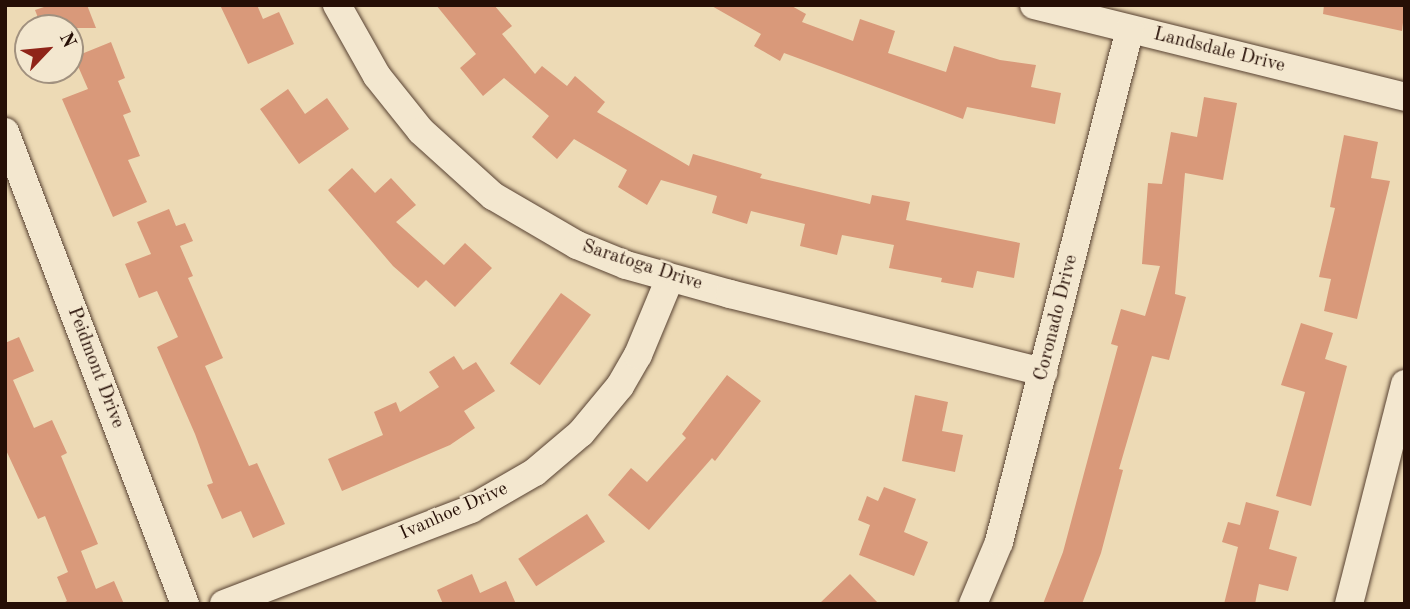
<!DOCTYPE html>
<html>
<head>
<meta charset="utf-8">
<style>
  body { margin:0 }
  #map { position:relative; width:1410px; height:609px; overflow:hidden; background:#eddab5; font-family:"Old Standard TT",serif }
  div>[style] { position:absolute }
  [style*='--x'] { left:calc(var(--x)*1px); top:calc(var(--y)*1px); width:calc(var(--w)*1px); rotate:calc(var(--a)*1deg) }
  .building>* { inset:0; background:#d9997a; transform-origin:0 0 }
  .roads { filter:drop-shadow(0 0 2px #584232) drop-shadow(0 0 2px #584232) }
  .minor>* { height:28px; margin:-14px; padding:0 14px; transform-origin:14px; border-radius:14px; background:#f3e7cf }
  span { translate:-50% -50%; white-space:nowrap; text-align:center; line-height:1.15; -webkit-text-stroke:5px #f3e7cf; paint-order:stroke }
  .street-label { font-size:19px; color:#260f06 }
  .frame { position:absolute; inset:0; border:7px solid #260f06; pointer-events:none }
  .north { position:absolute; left:14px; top:14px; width:70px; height:70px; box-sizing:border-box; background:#f3e7cf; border:2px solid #a1917f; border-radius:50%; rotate:64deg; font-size:19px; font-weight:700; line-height:28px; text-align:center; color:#260f06 }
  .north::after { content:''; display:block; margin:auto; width:24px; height:32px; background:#8f2418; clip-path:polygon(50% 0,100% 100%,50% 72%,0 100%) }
</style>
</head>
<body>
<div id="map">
  <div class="building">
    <div style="clip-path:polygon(50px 5px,87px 5px,96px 28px,42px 28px,35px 10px)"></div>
    <div style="clip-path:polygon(220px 5px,257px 5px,263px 19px,279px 12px,294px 44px,248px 64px)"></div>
    <div style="clip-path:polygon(436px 5px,494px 5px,512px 26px,502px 34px,535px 74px,542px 66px,567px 86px,575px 76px,605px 102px,597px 112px,689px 166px,693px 154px,762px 174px,760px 178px,870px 204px,872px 195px,910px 202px,906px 220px,1020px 243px,1014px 278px,977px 271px,973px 288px,941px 282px,942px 278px,889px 268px,894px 245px,842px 235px,837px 255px,800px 246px,805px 224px,751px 211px,747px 224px,712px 213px,717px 196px,661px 180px,647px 205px,618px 187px,627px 170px,574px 139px,557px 159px,532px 137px,549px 116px,504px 78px,483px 96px,460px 68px,476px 54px)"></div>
    <div style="clip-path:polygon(710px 5px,790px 5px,806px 14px,802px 22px,853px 41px,860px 19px,895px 31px,888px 53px,946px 72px,954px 46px,1000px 60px,1036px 65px,1031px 87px,1061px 93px,1055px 124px,967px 107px,963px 119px,784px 53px,780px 61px,754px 46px,761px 34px)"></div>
    <div style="clip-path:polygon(1324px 5px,1405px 5px,1402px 31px,1323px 14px)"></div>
    <div style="clip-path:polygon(111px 42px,125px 78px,118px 81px,131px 112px,123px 115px,140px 156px,128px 160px,147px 202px,113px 217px,62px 99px,88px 89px,74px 57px)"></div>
    <div style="clip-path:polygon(288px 89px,305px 114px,327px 98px,349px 129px,299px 164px,260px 109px)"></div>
    <div style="clip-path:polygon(1204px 97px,1237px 103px,1223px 180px,1185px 173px,1175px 294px,1186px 297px,1169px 360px,1152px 356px,1119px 469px,1123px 470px,1101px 553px,1082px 604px,1043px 604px,1063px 552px,1118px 346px,1111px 344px,1121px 309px,1145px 316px,1160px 266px,1142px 264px,1148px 183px,1162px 184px,1171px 132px,1197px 137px)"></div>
    <div style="clip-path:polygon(1344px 135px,1378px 142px,1371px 178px,1390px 181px,1357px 319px,1324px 311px,1331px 279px,1319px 277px,1335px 208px,1330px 207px)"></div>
    <div style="clip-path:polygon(352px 168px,375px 193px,391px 178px,416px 205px,396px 222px,444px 265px,465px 243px,492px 268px,455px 307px,426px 280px,418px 288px,393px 266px,328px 190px)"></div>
    <div style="clip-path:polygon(169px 209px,176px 226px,185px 223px,193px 241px,180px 246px,193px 276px,188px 278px,223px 358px,205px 366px,249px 466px,257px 463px,285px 524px,253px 538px,241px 511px,222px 519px,207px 485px,213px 483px,195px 434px,157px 347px,178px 337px,157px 291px,139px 298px,125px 264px,151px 254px,137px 222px)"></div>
    <div style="left:561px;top:293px;width:37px;height:87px;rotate:36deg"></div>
    <div style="clip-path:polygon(1301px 323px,1333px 333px,1325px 359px,1347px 366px,1311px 506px,1276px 496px,1305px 392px,1281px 385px)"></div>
    <div style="clip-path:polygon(19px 337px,34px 371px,13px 380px,34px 428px,52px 420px,67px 453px,61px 456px,98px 544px,81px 551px,96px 589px,114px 581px,124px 604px,61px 604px,67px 601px,57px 577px,68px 572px,45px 516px,38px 519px,5px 448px,5px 343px)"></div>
    <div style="clip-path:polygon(454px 356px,463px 370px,476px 362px,495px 391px,464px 411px,475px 428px,450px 445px,342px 491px,328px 459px,383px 435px,374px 412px,396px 402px,400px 412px,439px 387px,429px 372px)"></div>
    <div style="clip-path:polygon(727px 375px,761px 401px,715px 461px,712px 458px,649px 530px,608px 495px,631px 468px,647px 482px,686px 438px,682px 434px)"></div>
    <div style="clip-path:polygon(915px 395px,948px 402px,942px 431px,963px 435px,955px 472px,902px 461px)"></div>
    <div style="clip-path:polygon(884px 487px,916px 499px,904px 532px,928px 542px,914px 576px,859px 555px,870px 525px,858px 520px,867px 496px,878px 501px)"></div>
    <div style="clip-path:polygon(1246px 502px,1279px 511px,1269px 549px,1297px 557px,1288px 591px,1259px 584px,1255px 604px,1224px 604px,1238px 547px,1222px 542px,1228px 522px,1240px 525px)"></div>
    <div style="left:587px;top:514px;width:33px;height:82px;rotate:57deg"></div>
    <div style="clip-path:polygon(472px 574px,480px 593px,506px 581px,516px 604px,443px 604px,437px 590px)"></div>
    <div style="clip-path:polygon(850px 574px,879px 604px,819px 604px)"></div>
  </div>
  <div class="roads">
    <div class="minor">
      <div style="--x:337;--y:5;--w:81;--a:60.6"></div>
      <div style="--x:377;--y:76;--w:70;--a:51.3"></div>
      <div style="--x:421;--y:131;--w:97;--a:42.1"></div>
      <div style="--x:493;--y:196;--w:97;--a:30.3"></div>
      <div style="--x:577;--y:245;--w:53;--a:22.2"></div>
      <div style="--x:626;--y:265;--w:108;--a:15.6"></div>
      <div style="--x:730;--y:294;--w:323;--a:14"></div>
      <div style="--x:1034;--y:5;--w:382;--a:13.9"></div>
      <div style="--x:5;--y:132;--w:505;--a:69.13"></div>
      <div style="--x:224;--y:604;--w:265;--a:-21"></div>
      <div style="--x:471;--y:509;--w:74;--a:-30"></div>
      <div style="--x:535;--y:472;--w:60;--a:-40.3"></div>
      <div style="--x:581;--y:433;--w:61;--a:-50.3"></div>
      <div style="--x:620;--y:386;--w:36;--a:-60"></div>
      <div style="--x:638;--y:355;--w:83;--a:-67.4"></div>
      <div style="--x:973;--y:604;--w:67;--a:-67.2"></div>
      <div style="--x:999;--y:542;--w:529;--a:-75.68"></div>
      <div style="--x:1349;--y:604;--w:227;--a:-75.7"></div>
    </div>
  </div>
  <div class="street-label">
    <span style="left:1219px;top:51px;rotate:14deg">Landsdale Drive</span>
    <span style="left:642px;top:266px;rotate:18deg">Saratoga Drive</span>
    <span style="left:1057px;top:318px;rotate:-76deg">Coronado Drive</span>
    <span style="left:95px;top:368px;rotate:69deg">Peidmont Drive</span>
    <span style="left:454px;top:512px;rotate:-24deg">Ivanhoe Drive</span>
  </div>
  <div class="frame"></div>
  <div class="north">N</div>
</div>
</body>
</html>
